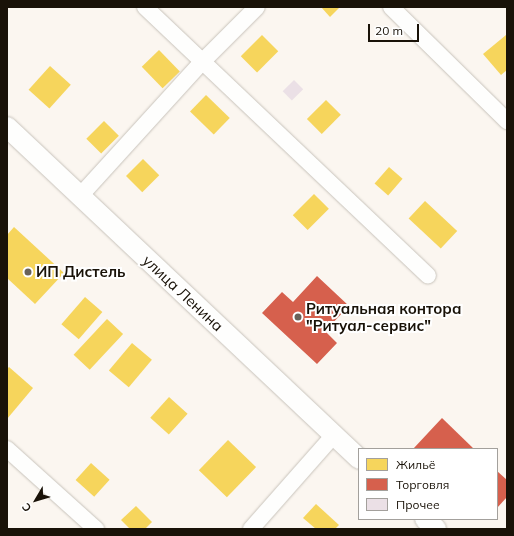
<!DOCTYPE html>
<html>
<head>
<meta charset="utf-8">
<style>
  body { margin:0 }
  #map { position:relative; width:514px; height:536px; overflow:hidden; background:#fbf6f0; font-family:Mulish,sans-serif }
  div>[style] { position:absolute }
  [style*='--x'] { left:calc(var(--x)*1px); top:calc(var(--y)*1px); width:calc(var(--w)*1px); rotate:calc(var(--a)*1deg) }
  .homes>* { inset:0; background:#f6d55c; transform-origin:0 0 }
  .shops>* { inset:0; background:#d6604d }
  .building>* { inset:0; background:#ebe0e6; transform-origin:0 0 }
  .roads { filter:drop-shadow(0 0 1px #c8c3bb) drop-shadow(0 0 1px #c8c3bb) }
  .minor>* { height:16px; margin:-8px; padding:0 8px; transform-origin:8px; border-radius:8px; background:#fefefd }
  .tertiary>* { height:20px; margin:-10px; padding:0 10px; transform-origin:10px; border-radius:10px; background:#fefefd }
  .dots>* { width:11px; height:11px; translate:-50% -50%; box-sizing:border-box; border:2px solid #fff; border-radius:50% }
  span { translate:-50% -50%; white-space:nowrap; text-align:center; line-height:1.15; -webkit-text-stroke:4px #fff; paint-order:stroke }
  .poi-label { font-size:15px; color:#191208; font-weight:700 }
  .left { translate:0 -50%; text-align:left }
  .street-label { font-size:15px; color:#191208 }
  .frame { position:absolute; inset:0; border:8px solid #191208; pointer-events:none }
  .legend { position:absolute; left:358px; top:448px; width:140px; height:72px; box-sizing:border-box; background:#fff; border:1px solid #a3a09c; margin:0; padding:5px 7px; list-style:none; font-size:12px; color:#191208 }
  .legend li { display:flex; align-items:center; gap:8px; height:20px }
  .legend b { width:20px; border:1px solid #a3a09c }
  .north { position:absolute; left:16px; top:480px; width:40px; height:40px; -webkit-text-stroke:3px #fff; paint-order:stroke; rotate:232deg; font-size:11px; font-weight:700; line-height:16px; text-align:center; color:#191208 }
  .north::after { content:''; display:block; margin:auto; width:14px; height:18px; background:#191208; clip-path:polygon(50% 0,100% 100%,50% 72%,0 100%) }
  .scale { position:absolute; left:368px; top:24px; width:51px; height:18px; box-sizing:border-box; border:2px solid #191208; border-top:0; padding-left:5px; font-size:12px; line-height:14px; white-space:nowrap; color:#191208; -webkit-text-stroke:3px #fff; paint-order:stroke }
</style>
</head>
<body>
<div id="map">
  <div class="homes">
    <div style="clip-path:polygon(321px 7px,340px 7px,330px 17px)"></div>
    <div style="left:262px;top:35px;width:23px;height:30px;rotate:45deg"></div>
    <div style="clip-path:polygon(506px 35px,507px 70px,501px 75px,483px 54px)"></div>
    <div style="left:159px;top:50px;width:30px;height:24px;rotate:46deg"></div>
    <div style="left:50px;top:66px;width:28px;height:32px;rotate:42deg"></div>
    <div style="left:206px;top:95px;width:33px;height:23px;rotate:44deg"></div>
    <div style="left:326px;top:100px;width:21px;height:27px;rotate:45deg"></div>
    <div style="left:104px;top:121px;width:21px;height:25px;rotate:45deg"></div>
    <div style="left:143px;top:159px;width:23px;height:24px;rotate:45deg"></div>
    <div style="left:389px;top:167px;width:18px;height:22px;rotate:41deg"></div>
    <div style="left:314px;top:194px;width:21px;height:30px;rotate:45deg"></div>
    <div style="left:425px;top:201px;width:44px;height:24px;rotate:43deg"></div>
    <div style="clip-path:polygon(14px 227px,64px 273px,35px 304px,7px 278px,7px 235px)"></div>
    <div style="left:85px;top:297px;width:23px;height:36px;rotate:41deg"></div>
    <div style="left:107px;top:319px;width:22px;height:49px;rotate:43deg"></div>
    <div style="left:132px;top:343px;width:26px;height:36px;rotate:40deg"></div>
    <div style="clip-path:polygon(9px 367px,33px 388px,7px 419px,7px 369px)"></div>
    <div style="left:169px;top:397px;width:25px;height:28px;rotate:42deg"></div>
    <div style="left:228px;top:440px;width:39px;height:42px;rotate:44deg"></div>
    <div style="left:91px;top:463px;width:25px;height:23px;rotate:42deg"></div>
    <div style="clip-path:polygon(316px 504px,339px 525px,335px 529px,316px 529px,303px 518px)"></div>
    <div style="clip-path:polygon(136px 506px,152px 522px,145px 529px,130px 529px,121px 520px)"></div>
  </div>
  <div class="shops">
    <div style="clip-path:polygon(317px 276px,349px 306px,325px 331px,337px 343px,317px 364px,262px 313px,282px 292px,293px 302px)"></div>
    <div style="clip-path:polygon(442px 418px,474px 449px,413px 449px)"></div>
    <div style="clip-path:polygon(497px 471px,507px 480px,507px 497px,497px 508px)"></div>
  </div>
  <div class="building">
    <div style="left:294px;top:80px;width:13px;height:16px;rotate:45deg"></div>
  </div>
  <div class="roads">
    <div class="minor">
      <div style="--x:145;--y:7;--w:390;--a:43.5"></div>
      <div style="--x:391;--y:7;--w:163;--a:44.5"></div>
      <div style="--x:80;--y:196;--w:183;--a:-47.7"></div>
      <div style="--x:203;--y:61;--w:76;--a:-45"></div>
      <div style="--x:7;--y:449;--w:120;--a:42"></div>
      <div style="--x:251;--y:529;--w:125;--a:-48.6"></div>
    </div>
    <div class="tertiary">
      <div style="--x:7;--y:127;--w:484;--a:43.3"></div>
      <div style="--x:425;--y:519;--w:15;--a:42"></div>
    </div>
  </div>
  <div class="dots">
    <div style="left:28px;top:272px;background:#686259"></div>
    <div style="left:298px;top:317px;background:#686259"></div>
  </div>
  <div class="poi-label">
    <span class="left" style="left:36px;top:272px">ИП Дистель</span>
    <span class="left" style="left:306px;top:317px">Ритуальная контора<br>"Ритуал-сервис"</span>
  </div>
  <div class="street-label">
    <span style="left:183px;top:293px;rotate:43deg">улица Ленина</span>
  </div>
  <div class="frame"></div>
  <ul class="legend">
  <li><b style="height:11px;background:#f6d55c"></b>Жильё</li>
  <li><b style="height:11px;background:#d6604d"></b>Торговля</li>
  <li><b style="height:11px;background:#ebe0e6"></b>Прочее</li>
  </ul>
  <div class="north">С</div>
  <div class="scale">20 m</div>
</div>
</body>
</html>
